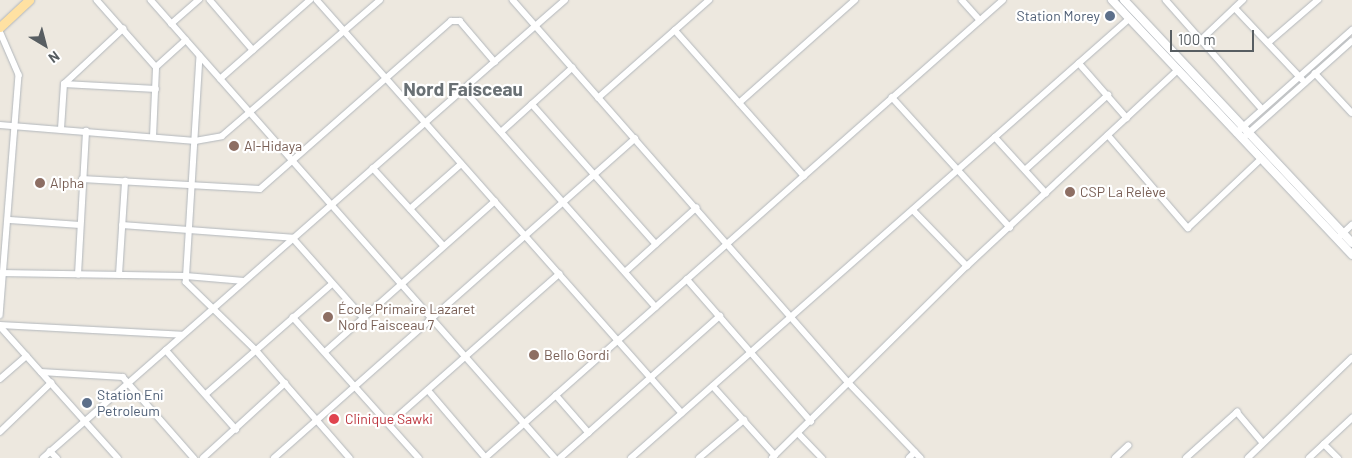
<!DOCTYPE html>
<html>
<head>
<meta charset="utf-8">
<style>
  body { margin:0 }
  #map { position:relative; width:1352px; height:458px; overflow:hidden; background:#ede8df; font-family:Barlow,sans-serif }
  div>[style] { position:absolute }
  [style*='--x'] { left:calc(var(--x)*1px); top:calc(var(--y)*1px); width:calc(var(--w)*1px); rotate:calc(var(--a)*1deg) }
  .roads { filter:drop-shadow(0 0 1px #b2b7bc) drop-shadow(0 0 1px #b2b7bc) }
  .minor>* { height:5.5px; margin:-2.75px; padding:0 2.75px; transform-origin:2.75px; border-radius:2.75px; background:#fff }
  .secondary>* { height:8px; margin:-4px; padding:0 4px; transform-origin:4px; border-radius:4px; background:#fff }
  .primary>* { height:9px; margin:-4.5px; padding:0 4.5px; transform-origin:4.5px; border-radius:4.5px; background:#ffe1a2 }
  .dots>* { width:14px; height:14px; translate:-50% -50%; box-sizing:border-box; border:2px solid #fff; border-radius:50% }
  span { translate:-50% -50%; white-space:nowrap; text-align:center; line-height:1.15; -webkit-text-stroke:4.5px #fff; paint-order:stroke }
  .service-label { font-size:14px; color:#4e5e75 }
  .right { translate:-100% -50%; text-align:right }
  .left { translate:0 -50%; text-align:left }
  .education-label { font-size:14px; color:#785e54 }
  .health-label { font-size:14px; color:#be3a42 }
  .district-label { font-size:19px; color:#697074; font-weight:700 }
  .north { position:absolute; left:20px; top:20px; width:50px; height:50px; -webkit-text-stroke:4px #fff; paint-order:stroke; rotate:143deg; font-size:14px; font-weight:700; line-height:20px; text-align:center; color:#585e62 }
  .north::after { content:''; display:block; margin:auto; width:18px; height:22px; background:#585e62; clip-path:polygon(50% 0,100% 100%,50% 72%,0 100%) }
  .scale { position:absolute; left:1170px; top:30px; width:84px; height:22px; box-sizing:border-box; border:2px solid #585e62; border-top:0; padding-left:6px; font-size:15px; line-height:18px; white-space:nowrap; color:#585e62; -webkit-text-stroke:4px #fff; paint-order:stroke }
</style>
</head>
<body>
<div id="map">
  <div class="roads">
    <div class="minor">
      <div style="--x:97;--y:0;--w:89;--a:48.6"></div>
      <div style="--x:151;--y:0;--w:611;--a:48.58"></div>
      <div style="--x:210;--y:0;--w:66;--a:49.3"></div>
      <div style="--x:317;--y:0;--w:551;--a:48.53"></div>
      <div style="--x:513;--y:0;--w:508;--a:48.75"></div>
      <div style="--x:848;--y:382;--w:105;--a:46.2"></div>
      <div style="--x:962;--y:0;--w:27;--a:48"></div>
      <div style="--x:1166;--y:0;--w:145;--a:48.6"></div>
      <div style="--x:1235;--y:8;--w:98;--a:46.7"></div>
      <div style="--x:171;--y:24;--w:37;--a:-41"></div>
      <div style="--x:675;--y:30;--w:195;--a:48.5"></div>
      <div style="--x:0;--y:31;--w:48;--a:66.6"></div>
      <div style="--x:19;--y:75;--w:241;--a:94.5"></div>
      <div style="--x:1201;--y:40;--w:58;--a:-43.6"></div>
      <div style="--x:1268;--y:43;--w:66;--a:-40.7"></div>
      <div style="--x:200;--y:56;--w:226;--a:93.5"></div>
      <div style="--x:186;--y:282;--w:98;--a:44.2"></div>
      <div style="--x:256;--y:350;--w:143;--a:49"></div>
      <div style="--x:1079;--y:63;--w:73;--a:48.9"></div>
      <div style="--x:1315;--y:73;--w:54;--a:47.2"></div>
      <div style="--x:220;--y:79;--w:120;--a:-41.3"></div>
      <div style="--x:64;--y:84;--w:92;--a:3.1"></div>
      <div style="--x:463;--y:89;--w:291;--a:48.5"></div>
      <div style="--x:892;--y:97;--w:176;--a:47.8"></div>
      <div style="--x:598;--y:98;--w:148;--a:-41.4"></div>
      <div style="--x:739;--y:103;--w:155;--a:-41.6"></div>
      <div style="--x:532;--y:104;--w:187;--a:48.5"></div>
      <div style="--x:0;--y:125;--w:196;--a:4.7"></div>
      <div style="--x:195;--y:141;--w:27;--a:-10"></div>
      <div style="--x:222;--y:136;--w:208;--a:-40.7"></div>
      <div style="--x:61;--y:129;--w:45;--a:-86.2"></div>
      <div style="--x:64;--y:84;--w:81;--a:-43"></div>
      <div style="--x:501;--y:132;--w:96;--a:-42"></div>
      <div style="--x:1236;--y:133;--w:155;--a:-41.6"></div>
      <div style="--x:1108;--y:135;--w:123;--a:49.3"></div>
      <div style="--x:1188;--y:228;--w:100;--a:-43.4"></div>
      <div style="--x:153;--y:137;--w:70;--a:-87.5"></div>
      <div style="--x:156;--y:67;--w:40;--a:-42"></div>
      <div style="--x:995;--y:137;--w:76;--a:47.7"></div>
      <div style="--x:1242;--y:139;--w:147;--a:-41.7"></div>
      <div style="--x:373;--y:168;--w:105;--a:47.7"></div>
      <div style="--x:1025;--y:170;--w:112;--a:-42.1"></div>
      <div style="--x:82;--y:179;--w:178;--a:3.2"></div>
      <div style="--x:260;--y:189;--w:254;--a:-41.3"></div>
      <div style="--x:451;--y:21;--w:9;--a:0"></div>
      <div style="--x:460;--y:21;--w:54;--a:49.5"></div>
      <div style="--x:410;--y:209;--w:68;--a:-41.4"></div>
      <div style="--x:913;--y:210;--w:78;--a:46"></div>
      <div style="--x:10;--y:220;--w:70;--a:4.1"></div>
      <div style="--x:122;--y:225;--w:171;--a:4.3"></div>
      <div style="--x:293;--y:238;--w:106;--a:48.5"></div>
      <div style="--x:1340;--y:236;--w:16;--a:-43"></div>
      <div style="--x:625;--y:272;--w:96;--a:-42"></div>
      <div style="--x:0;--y:273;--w:186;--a:0.9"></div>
      <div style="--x:186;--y:276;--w:58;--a:4.9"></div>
      <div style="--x:78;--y:275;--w:144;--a:-86.8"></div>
      <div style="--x:119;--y:275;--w:94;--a:-86.3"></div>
      <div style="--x:687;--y:279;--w:189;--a:48.9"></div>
      <div style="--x:293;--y:317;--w:189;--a:48.2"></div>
      <div style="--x:0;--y:325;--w:182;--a:3.1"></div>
      <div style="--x:0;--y:326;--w:177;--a:48.2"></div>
      <div style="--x:166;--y:350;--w:106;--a:48.5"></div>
      <div style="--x:325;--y:352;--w:227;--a:-41.6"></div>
      <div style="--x:41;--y:372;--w:82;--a:3.5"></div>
      <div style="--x:123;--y:377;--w:108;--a:48.8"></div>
      <div style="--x:0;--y:379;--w:35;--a:-41"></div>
      <div style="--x:713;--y:386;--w:93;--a:48.1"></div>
      <div style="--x:428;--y:390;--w:89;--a:49.5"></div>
      <div style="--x:206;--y:394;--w:167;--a:-41.1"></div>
      <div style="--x:556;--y:395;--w:50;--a:49"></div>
      <div style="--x:389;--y:424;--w:227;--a:-41.4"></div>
      <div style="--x:0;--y:432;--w:71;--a:-43.9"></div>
      <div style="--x:798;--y:433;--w:35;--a:46"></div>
      <div style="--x:1324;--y:444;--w:20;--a:45"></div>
      <div style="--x:50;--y:451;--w:10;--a:45"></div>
      <div style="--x:43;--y:458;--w:694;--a:-41.26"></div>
      <div style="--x:203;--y:458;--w:111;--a:-42.4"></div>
      <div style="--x:274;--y:458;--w:482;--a:-41.5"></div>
      <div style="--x:485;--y:458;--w:691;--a:-41.48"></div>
      <div style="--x:560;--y:458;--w:214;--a:-41.6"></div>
      <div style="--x:631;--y:458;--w:664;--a:-41.4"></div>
      <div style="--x:699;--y:458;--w:59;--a:-40.2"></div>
      <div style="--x:772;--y:458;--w:275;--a:-44.6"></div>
      <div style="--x:968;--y:265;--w:287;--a:-42.9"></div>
      <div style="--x:909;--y:458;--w:8;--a:-45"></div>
      <div style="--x:1115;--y:458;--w:18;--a:-43"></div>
      <div style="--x:1186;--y:458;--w:69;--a:-42"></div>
      <div style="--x:1237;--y:412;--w:40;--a:50"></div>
      <div style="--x:1248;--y:458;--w:144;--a:-43.9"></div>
      <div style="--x:1309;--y:458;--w:59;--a:-42.9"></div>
    </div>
    <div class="secondary">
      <div style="--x:1112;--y:0;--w:350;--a:46.7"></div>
      <div style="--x:1124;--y:0;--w:333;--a:46.8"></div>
    </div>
    <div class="primary">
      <div style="--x:0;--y:27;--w:40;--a:-43"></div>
    </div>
  </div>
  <div class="dots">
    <div style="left:1110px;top:16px;background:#5c6f8a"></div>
    <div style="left:234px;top:146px;background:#8d6e63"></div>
    <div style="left:40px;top:183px;background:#8d6e63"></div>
    <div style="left:1070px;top:192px;background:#8d6e63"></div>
    <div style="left:328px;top:317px;background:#8d6e63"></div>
    <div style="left:534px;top:355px;background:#8d6e63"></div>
    <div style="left:87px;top:403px;background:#5c6f8a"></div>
    <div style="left:334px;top:419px;background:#e0444e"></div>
  </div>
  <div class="service-label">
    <span class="right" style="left:1100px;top:16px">Station Morey</span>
    <span class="left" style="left:97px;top:403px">Station Eni<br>Petroleum</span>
  </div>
  <div class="education-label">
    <span class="left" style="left:244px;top:146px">Al-Hidaya</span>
    <span class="left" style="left:50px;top:183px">Alpha</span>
    <span class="left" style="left:1080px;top:192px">CSP La Relève</span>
    <span class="left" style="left:338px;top:317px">École Primaire Lazaret<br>Nord Faisceau 7</span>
    <span class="left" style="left:544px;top:355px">Bello Gordi</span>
  </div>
  <div class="health-label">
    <span class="left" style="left:345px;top:419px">Clinique Sawki</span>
  </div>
  <div class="district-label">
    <span style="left:463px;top:89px">Nord Faisceau</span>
  </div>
  <div class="north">N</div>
  <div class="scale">100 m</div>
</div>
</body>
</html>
